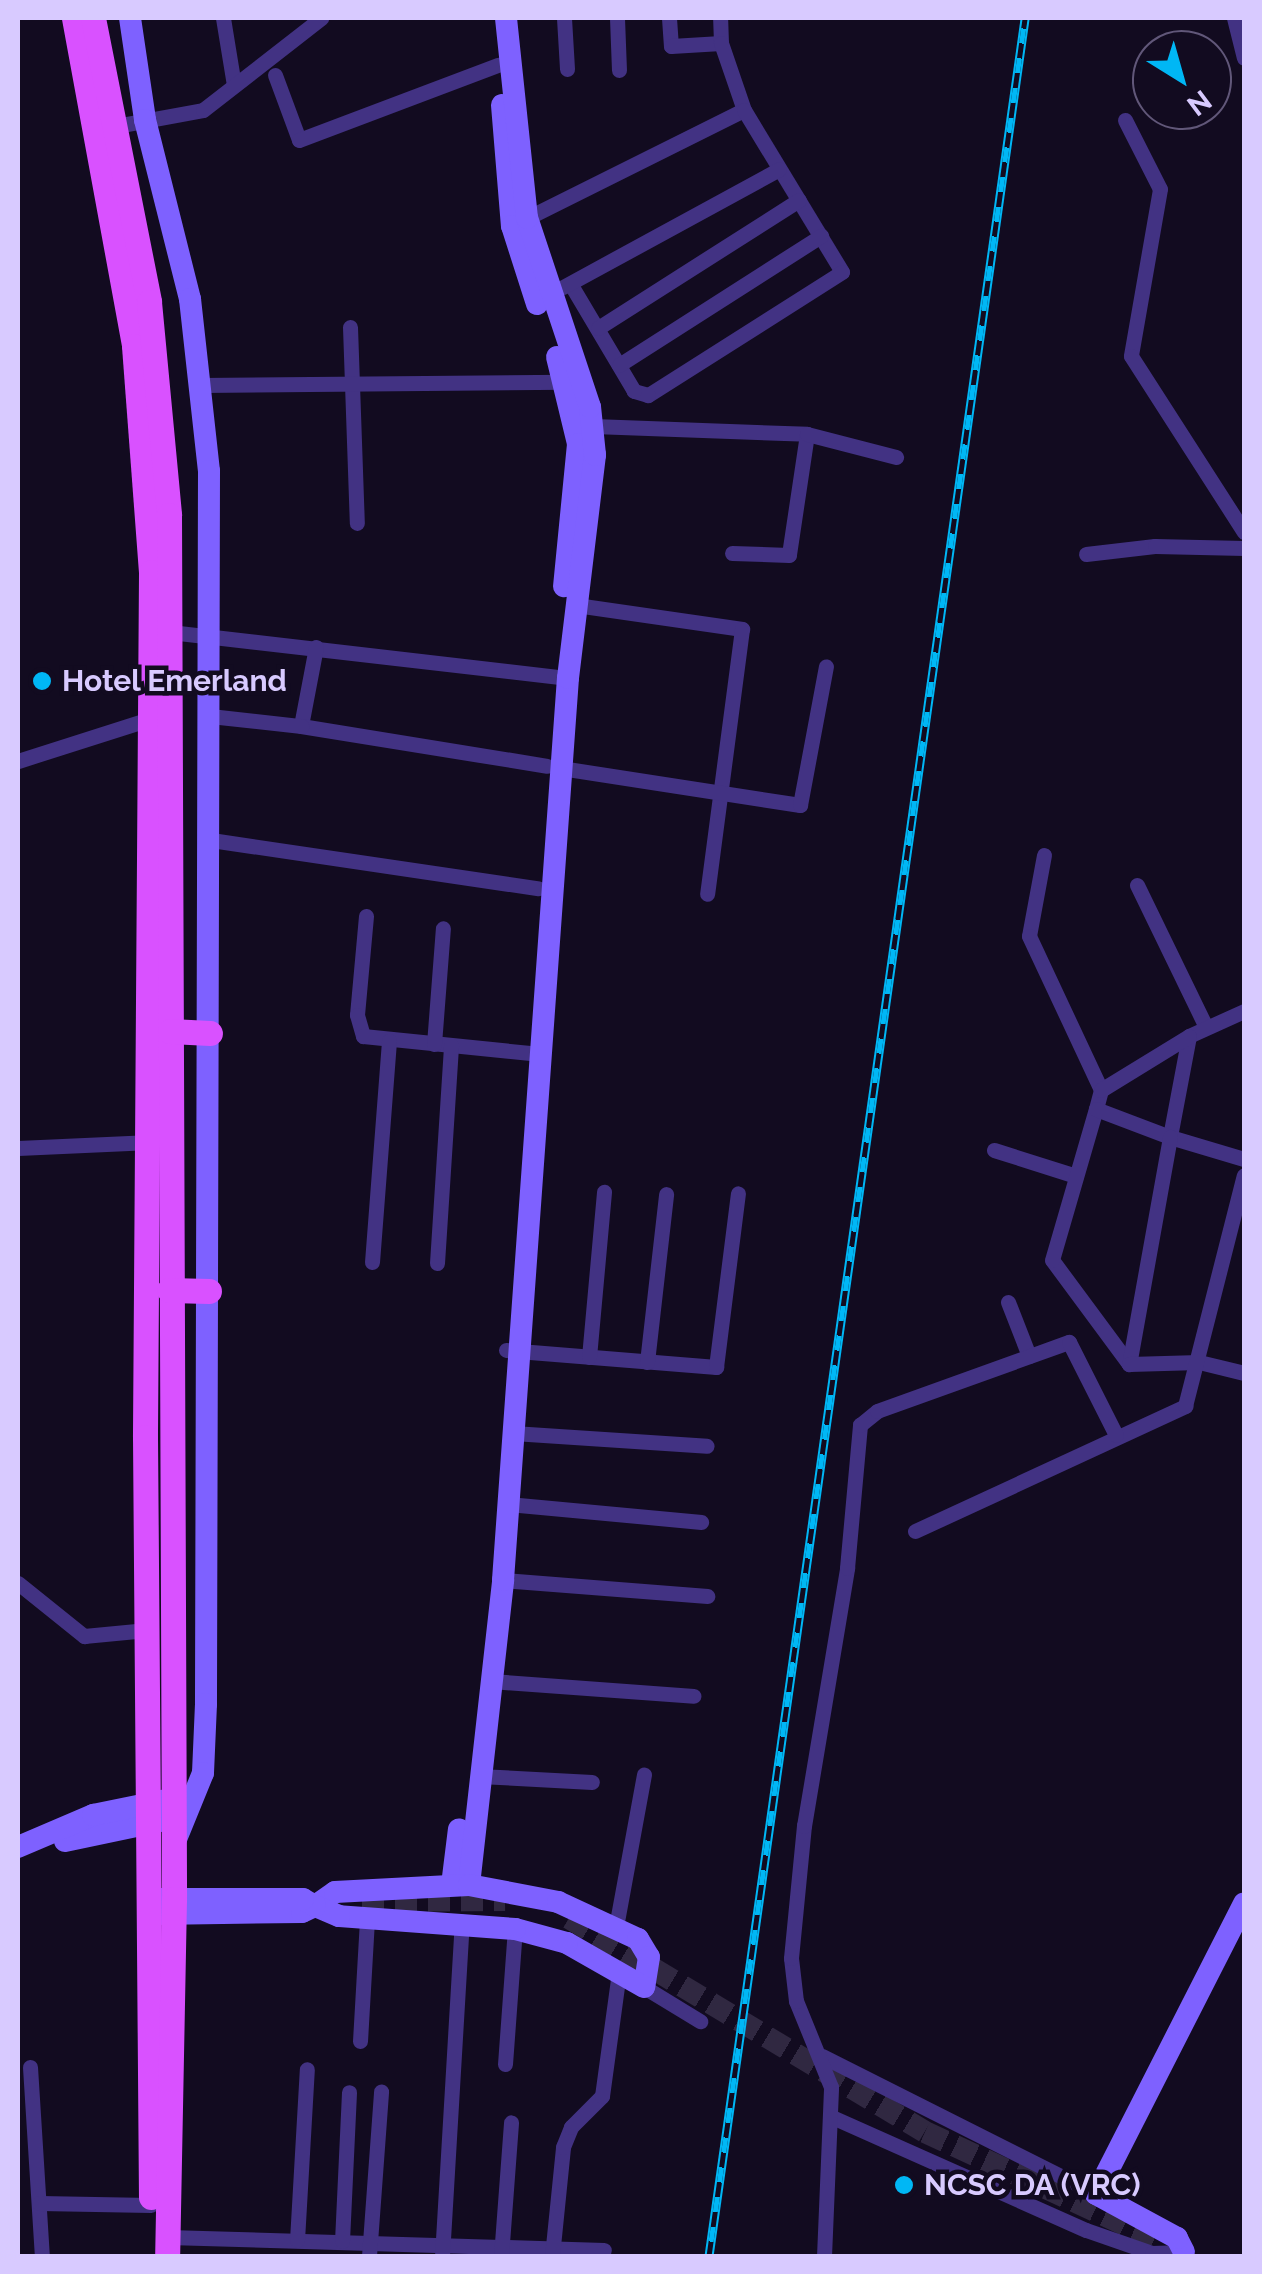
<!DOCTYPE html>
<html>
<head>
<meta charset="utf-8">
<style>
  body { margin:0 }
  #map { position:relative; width:1262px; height:2274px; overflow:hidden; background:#120b20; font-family:Raleway,sans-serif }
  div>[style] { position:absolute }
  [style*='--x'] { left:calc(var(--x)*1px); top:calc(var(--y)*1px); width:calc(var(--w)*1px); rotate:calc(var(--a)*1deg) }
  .secondary-tunnel>* { height:22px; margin-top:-11px; transform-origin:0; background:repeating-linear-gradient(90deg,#302841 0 22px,transparent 0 33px) }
  .street>* { height:15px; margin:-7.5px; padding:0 7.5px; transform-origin:7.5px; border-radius:7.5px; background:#423283 }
  .secondary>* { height:22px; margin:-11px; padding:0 11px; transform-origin:11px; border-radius:11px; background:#7e61ff }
  .primary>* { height:25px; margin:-12.5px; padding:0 12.5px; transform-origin:12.5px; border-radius:12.5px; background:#d951ff }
  .rail>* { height:9px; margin-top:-4.5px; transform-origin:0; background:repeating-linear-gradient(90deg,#120b20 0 15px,#00b7f5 0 30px); box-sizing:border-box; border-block:2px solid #00b7f5 }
  .dots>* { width:28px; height:28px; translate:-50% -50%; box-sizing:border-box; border:5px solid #120b20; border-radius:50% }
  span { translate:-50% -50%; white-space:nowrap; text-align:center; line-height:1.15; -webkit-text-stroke:9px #120b20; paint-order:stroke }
  .poi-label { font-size:30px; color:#d8caff; font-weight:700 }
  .left { translate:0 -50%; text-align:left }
  .frame { position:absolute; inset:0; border:20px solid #d8caff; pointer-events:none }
  .north { position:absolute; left:1132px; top:30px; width:100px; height:100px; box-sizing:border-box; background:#120b20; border:2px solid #615779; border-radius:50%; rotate:143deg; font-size:28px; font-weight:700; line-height:40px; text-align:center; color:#d8caff }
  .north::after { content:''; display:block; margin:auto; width:35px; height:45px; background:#00b7f5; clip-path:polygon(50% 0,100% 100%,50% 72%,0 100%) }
</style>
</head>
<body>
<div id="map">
  <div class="secondary-tunnel">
    <div style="--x:362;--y:1901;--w:143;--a:-0.4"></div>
    <div style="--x:569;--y:1918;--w:415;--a:31"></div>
    <div style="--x:925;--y:2132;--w:257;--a:24.9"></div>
  </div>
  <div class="street">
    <div style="--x:223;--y:18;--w:68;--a:80.7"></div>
    <div style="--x:564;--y:18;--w:51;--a:86.6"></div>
    <div style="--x:617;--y:18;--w:52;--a:87.8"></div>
    <div style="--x:669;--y:18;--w:28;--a:86"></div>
    <div style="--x:671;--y:46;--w:50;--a:-3.4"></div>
    <div style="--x:721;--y:43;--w:25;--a:-92"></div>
    <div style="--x:1234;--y:18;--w:41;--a:76"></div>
    <div style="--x:721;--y:43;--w:71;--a:71.1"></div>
    <div style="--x:275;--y:75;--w:69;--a:69.7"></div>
    <div style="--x:299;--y:140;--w:213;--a:-20.7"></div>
    <div style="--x:1125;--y:120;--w:77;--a:63.1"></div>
    <div style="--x:1160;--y:189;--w:169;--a:99.9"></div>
    <div style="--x:1131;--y:356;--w:209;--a:57.3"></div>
    <div style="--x:116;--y:126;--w:88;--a:-10.4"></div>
    <div style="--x:203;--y:110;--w:150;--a:-37.9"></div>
    <div style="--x:527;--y:218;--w:242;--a:-26.5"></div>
    <div style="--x:744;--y:110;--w:189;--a:58.8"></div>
    <div style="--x:842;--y:272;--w:230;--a:147.6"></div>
    <div style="--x:648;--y:395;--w:15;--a:-164"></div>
    <div style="--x:634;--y:391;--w:123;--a:-120.7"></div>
    <div style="--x:563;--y:287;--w:246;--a:-28.6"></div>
    <div style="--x:350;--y:327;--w:196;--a:88"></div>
    <div style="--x:598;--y:328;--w:238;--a:-32.5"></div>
    <div style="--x:619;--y:365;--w:240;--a:-32.6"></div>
    <div style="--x:200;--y:385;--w:366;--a:-0.5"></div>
    <div style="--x:593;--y:426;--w:214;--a:2.1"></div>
    <div style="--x:807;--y:434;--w:122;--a:98.5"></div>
    <div style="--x:789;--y:555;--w:57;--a:-178"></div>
    <div style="--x:807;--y:434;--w:92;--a:14.5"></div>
    <div style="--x:1086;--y:554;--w:69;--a:-6.6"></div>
    <div style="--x:1155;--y:546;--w:89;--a:1.3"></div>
    <div style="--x:576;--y:605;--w:168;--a:8.2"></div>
    <div style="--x:742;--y:629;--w:267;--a:97.5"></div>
    <div style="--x:170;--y:632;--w:401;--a:6.6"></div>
    <div style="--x:316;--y:647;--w:80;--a:100.8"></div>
    <div style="--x:301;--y:726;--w:249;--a:9.2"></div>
    <div style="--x:210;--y:716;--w:92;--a:6.3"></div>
    <div style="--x:18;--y:761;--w:139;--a:-17.7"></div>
    <div style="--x:561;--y:768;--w:242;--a:8.8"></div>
    <div style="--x:800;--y:805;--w:141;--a:-79.4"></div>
    <div style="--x:211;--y:840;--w:331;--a:8.4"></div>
    <div style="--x:1044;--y:855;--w:82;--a:100.5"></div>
    <div style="--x:1029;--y:936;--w:170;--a:64.9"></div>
    <div style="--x:1101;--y:1090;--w:20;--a:105"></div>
    <div style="--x:1137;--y:885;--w:158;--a:64.1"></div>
    <div style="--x:366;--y:916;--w:99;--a:95.2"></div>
    <div style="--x:357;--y:1015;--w:22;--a:74"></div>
    <div style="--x:363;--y:1036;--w:178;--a:5.8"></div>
    <div style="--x:1244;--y:1011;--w:60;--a:155.6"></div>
    <div style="--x:1189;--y:1036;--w:103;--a:100.7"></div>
    <div style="--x:1170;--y:1137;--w:77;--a:16.6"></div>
    <div style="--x:434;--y:1044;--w:116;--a:-85.6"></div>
    <div style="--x:1101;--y:1090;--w:103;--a:-31.5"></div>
    <div style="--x:18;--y:1148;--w:133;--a:-2.6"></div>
    <div style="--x:994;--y:1150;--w:86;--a:17.6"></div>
    <div style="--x:372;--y:1262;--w:222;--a:-85.6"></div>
    <div style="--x:437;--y:1263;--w:218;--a:-86.3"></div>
    <div style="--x:1008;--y:1302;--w:58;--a:68.7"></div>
    <div style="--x:506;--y:1350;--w:211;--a:4.6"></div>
    <div style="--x:716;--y:1367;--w:175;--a:-82.8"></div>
    <div style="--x:589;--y:1357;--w:166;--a:-84.8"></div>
    <div style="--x:647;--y:1362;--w:169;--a:-83.5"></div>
    <div style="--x:1129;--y:1364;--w:129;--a:-126.5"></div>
    <div style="--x:1052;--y:1260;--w:157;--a:-73.8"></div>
    <div style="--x:1096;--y:1109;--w:79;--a:20.7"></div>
    <div style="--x:1170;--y:1137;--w:231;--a:100.2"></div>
    <div style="--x:1129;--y:1364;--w:70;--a:-1.6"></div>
    <div style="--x:1199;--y:1362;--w:46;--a:13.7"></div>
    <div style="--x:513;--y:1433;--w:194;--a:3.8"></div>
    <div style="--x:508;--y:1504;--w:194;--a:5.3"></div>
    <div style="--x:915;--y:1531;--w:298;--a:-24.8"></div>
    <div style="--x:1185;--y:1406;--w:238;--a:-75.7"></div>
    <div style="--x:503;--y:1580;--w:205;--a:4.5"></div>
    <div style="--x:18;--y:1583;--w:85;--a:38.8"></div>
    <div style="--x:84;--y:1636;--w:63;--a:-5.4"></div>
    <div style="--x:491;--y:1681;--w:203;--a:4.2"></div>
    <div style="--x:479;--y:1776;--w:113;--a:3"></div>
    <div style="--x:616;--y:1927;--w:155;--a:-79.6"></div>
    <div style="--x:644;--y:1987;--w:66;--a:31.3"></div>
    <div style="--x:360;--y:2041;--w:122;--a:-86.7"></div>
    <div style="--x:822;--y:2056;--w:307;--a:26.7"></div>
    <div style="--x:505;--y:2064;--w:135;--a:-85.8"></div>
    <div style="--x:30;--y:2067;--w:189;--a:86.4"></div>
    <div style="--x:832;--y:2117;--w:278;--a:24"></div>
    <div style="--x:1086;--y:2230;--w:70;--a:19.2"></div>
    <div style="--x:1152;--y:2253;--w:32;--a:-2"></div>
    <div style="--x:39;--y:2203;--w:112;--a:1"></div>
    <div style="--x:168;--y:2237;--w:436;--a:1.7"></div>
    <div style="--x:297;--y:2240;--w:171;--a:-86.7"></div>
    <div style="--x:342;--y:2241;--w:149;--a:-87.3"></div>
    <div style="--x:369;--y:2256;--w:165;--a:-85.8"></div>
    <div style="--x:442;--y:2256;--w:335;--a:-86.6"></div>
    <div style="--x:501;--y:2256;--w:134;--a:-85.7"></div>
    <div style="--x:552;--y:2256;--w:110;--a:-84.2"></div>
    <div style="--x:563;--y:2147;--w:22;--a:-68"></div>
    <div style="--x:571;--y:2127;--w:44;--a:-45"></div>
    <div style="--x:602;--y:2096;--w:125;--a:-82.2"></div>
    <div style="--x:824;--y:2256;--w:169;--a:-87.6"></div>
    <div style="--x:831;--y:2087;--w:93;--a:-112.1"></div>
    <div style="--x:796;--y:2001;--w:43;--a:-96.6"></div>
    <div style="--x:791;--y:1958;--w:133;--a:-84.4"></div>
    <div style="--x:804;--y:1826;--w:262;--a:-80.5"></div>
    <div style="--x:847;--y:1568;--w:144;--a:-84.8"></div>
    <div style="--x:860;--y:1425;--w:22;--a:-39"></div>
    <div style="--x:877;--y:1411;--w:204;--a:-19.8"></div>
    <div style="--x:1069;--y:1342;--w:104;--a:63.2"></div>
  </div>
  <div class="secondary">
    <div style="--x:130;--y:18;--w:103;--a:81.6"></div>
    <div style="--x:145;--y:120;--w:185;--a:75.9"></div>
    <div style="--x:190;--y:299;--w:173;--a:83.7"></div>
    <div style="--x:209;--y:471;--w:1233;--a:90.14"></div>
    <div style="--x:206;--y:1704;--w:69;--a:92.5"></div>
    <div style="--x:203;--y:1773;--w:77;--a:112.2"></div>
    <div style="--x:502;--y:105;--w:121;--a:85.3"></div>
    <div style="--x:512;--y:226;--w:82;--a:72.2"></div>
    <div style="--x:557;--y:357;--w:89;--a:76.4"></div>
    <div style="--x:578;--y:444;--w:143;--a:95.6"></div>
    <div style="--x:65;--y:1841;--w:102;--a:-11.9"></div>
    <div style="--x:18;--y:1847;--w:82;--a:-23.1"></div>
    <div style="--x:93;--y:1815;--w:75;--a:-11.6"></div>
    <div style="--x:452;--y:1885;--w:56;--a:-82.9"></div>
    <div style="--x:469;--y:1885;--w:307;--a:-83.6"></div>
    <div style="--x:503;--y:1580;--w:904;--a:-85.88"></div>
    <div style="--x:568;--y:678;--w:225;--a:-83.1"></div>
    <div style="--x:595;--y:455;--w:48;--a:-95.9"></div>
    <div style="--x:590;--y:407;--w:199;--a:-108.4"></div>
    <div style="--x:527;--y:218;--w:201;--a:-96"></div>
    <div style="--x:155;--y:1914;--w:147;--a:-0.8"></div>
    <div style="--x:302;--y:1912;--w:14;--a:-25"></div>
    <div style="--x:315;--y:1906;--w:24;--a:-35"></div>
    <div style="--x:335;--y:1892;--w:134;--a:-3"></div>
    <div style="--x:469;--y:1885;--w:91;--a:10.8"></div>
    <div style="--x:558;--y:1902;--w:88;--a:24.8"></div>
    <div style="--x:638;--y:1939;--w:21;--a:59"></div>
    <div style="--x:649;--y:1957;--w:30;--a:99"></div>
    <div style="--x:644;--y:1987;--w:89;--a:-150.3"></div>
    <div style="--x:567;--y:1943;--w:54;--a:-164.9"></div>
    <div style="--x:515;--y:1929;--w:176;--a:-175.8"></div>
    <div style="--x:339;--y:1916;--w:26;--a:-157"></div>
    <div style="--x:315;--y:1906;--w:14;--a:-150"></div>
    <div style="--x:303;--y:1899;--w:147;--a:180"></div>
    <div style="--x:1184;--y:2252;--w:16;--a:-117"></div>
    <div style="--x:1177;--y:2238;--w:92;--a:-151.5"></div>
    <div style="--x:1096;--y:2194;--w:326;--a:-63"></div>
  </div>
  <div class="primary">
    <div style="--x:74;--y:18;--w:333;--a:79.6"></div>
    <div style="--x:134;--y:346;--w:227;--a:85.7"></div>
    <div style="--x:151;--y:572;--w:865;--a:90.4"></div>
    <div style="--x:145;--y:1437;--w:760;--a:89.55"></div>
    <div style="--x:93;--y:18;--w:289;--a:78.8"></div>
    <div style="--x:149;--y:302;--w:214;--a:84.6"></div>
    <div style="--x:169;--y:515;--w:1384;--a:89.79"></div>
    <div style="--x:174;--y:1899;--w:357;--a:91.1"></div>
    <div style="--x:170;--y:1031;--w:40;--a:2.9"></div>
    <div style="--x:169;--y:1290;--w:40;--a:1.4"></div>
  </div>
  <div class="rail">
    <div style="--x:709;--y:2256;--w:2260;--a:-81.96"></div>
  </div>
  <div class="dots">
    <div style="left:42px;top:681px;background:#00b7f5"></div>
    <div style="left:904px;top:2185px;background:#00b7f5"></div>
  </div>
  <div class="poi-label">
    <span class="left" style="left:62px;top:681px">Hotel Emerland</span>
    <span class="left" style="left:924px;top:2185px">NCSC DA (VRC)</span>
  </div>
  <div class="frame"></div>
  <div class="north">N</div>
</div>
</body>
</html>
